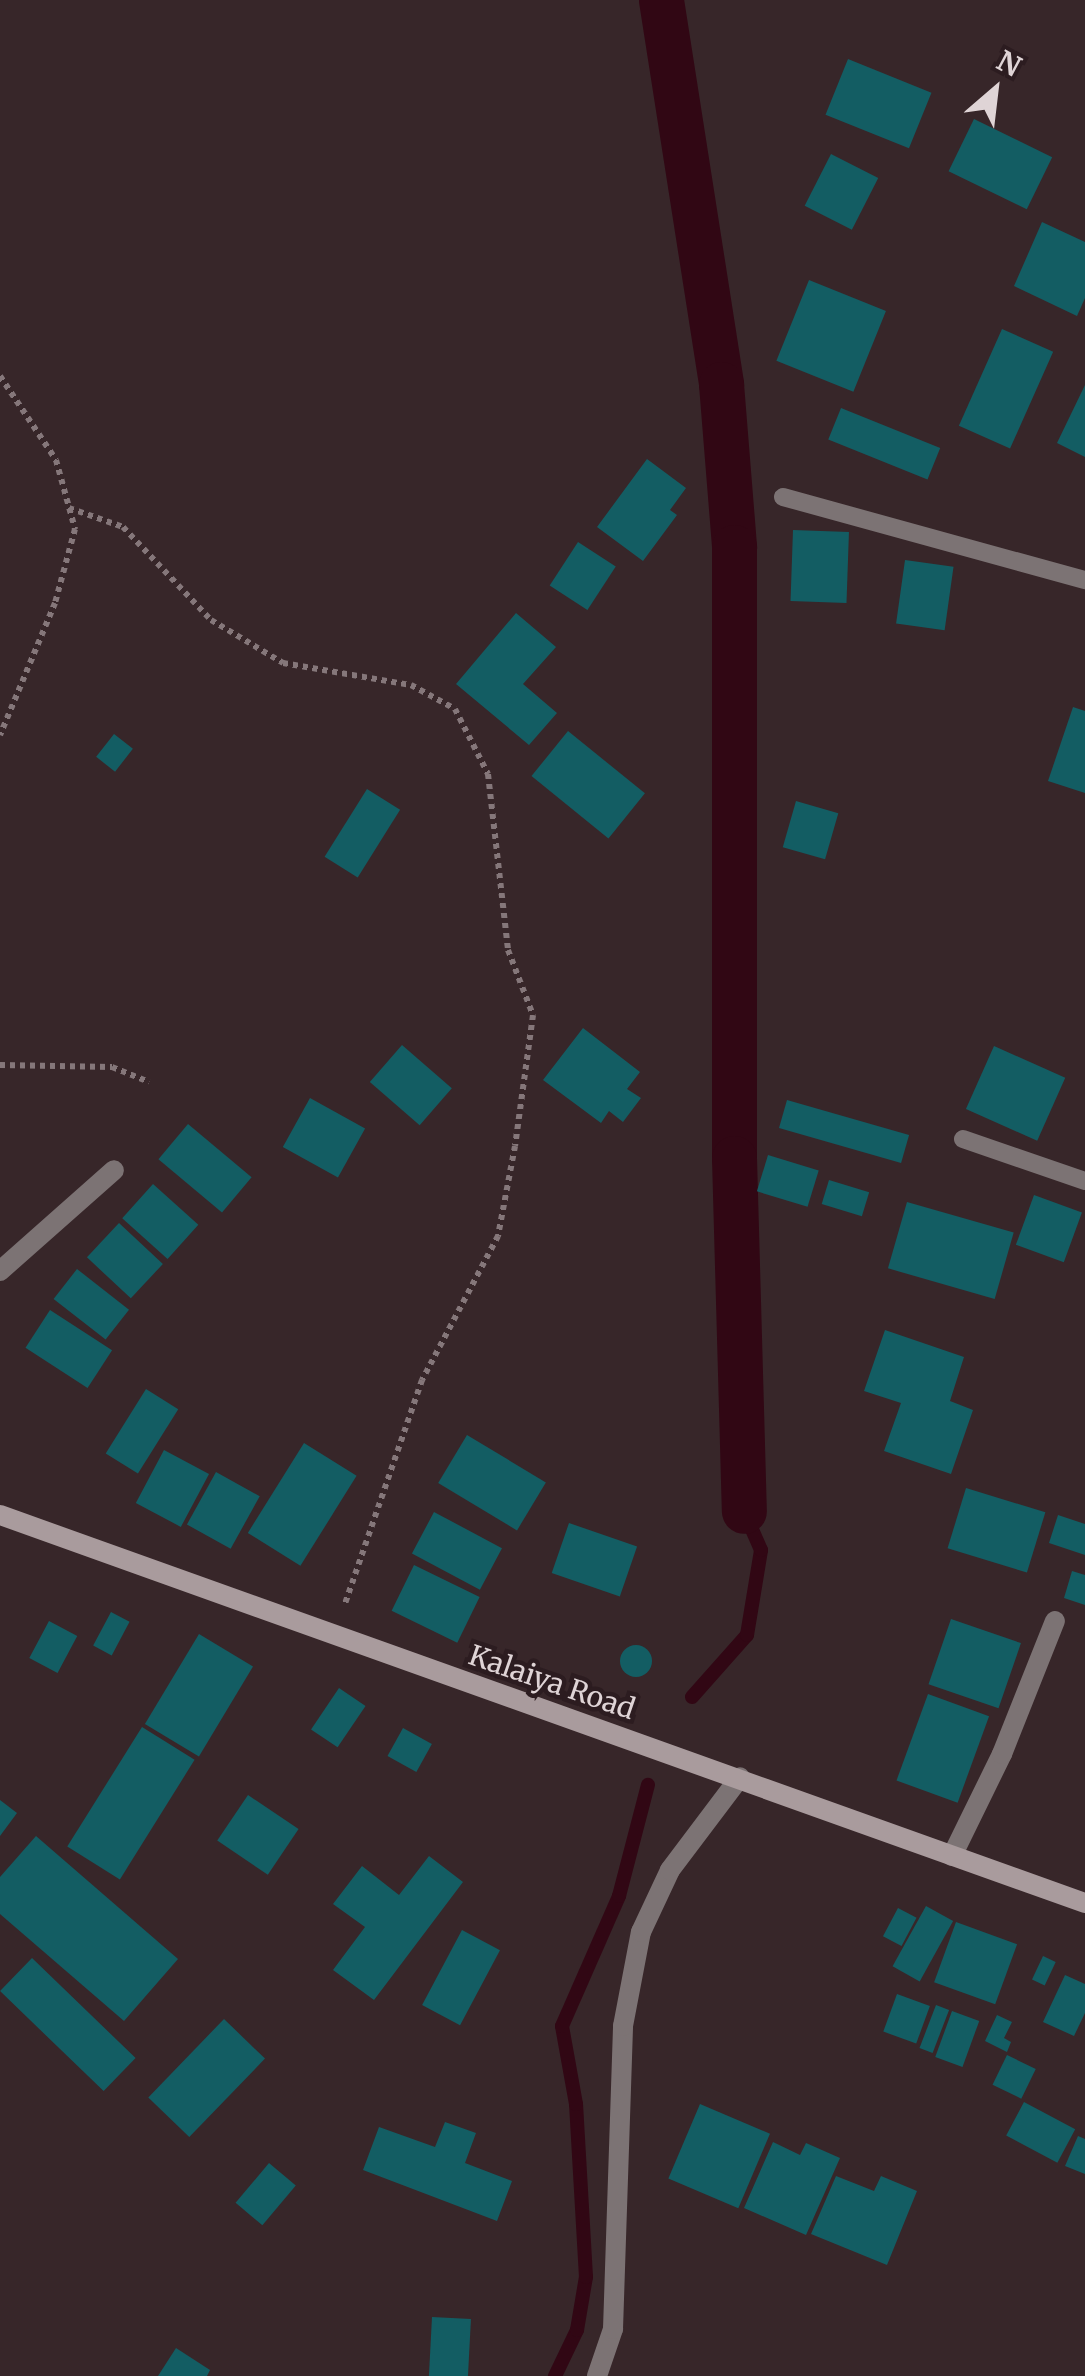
<!DOCTYPE html>
<html>
<head>
<meta charset="utf-8">
<style>
  body { margin:0 }
  #map { position:relative; width:1085px; height:2376px; overflow:hidden; background:#372629; font-family:Merriweather,serif }
  div>[style] { position:absolute }
  [style*='--x'] { left:calc(var(--x)*1px); top:calc(var(--y)*1px); width:calc(var(--w)*1px); rotate:calc(var(--a)*1deg) }
  .stream>* { height:14px; margin:-7px; padding:0 7px; transform-origin:7px; border-radius:7px; background:#310714 }
  .canal>* { height:45px; margin:-22.5px; padding:0 22.5px; transform-origin:22.5px; border-radius:22.5px; background:#310714 }
  .building>* { inset:0; background:#135d63; transform-origin:0 0 }
  .round { border-radius:50% }
  .path>* { height:6px; margin-top:-3px; transform-origin:0; background:repeating-linear-gradient(90deg,#85777a 0 5px,transparent 0 10px) }
  .lane>* { height:18px; margin:-9px; padding:0 9px; transform-origin:9px; border-radius:9px; background:#7c7374 }
  .street>* { height:20px; margin:-10px; padding:0 10px; transform-origin:10px; border-radius:10px; background:#7c7374 }
  .secondary>* { height:20px; margin:-10px; padding:0 10px; transform-origin:10px; border-radius:10px; background:#a99b9d }
  span { translate:-50% -50%; white-space:nowrap; text-align:center; line-height:1.15; -webkit-text-stroke:9px #2c1c20; paint-order:stroke }
  .street-label { font-size:28px; color:#dfd4d6 }
  .north { position:absolute; left:945px; top:40px; width:100px; height:100px; -webkit-text-stroke:8px #2c1c20; paint-order:stroke; rotate:28deg; font-size:28px; font-weight:700; line-height:40px; text-align:center; color:#dfd4d6 }
  .north::after { content:''; display:block; margin:auto; width:35px; height:45px; background:#dfd4d6; clip-path:polygon(50% 0,100% 100%,50% 72%,0 100%) }
</style>
</head>
<body>
<div id="map">
  <div class="stream">
    <div style="--x:692;--y:1697;--w:83;--a:-48.4"></div>
    <div style="--x:747;--y:1635;--w:86;--a:-80.6"></div>
    <div style="--x:761;--y:1550;--w:43;--a:-113.6"></div>
    <div style="--x:555;--y:2376;--w:51;--a:-64.4"></div>
    <div style="--x:577;--y:2330;--w:54;--a:-80.4"></div>
    <div style="--x:586;--y:2277;--w:173;--a:-93.3"></div>
    <div style="--x:576;--y:2104;--w:79;--a:-100.2"></div>
    <div style="--x:562;--y:2026;--w:142;--a:-66.3"></div>
    <div style="--x:619;--y:1896;--w:115;--a:-75.4"></div>
  </div>
  <div class="canal">
    <div style="--x:661;--y:0;--w:389;--a:81.1"></div>
    <div style="--x:721;--y:384;--w:164;--a:85.4"></div>
    <div style="--x:734;--y:547;--w:611;--a:90"></div>
    <div style="--x:734;--y:1158;--w:353;--a:88.4"></div>
  </div>
  <div class="building">
    <div style="left:848px;top:59px;width:90px;height:60px;rotate:22deg"></div>
    <div style="left:974px;top:119px;width:87px;height:58px;rotate:26deg"></div>
    <div style="left:831px;top:154px;width:53px;height:58px;rotate:27deg"></div>
    <div style="clip-path:polygon(1042px 222px,1085px 242px,1085px 298px,1077px 316px,1014px 286px)"></div>
    <div style="left:809px;top:280px;width:83px;height:87px;rotate:22deg"></div>
    <div style="left:1002px;top:329px;width:56px;height:106px;rotate:24deg"></div>
    <div style="clip-path:polygon(1085px 385px,1085px 457px,1057px 443px)"></div>
    <div style="left:841px;top:408px;width:107px;height:34px;rotate:22deg"></div>
    <div style="clip-path:polygon(647px 459px,686px 488px,670px 510px,677px 515px,643px 561px,597px 527px)"></div>
    <div style="left:793px;top:530px;width:56px;height:71px;rotate:2deg"></div>
    <div style="left:578px;top:542px;width:45px;height:52px;rotate:33deg"></div>
    <div style="left:905px;top:560px;width:49px;height:64px;rotate:8deg"></div>
    <div style="clip-path:polygon(516px 613px,556px 647px,523px 684px,557px 713px,529px 745px,456px 684px)"></div>
    <div style="clip-path:polygon(1073px 707px,1085px 711px,1085px 793px,1048px 781px)"></div>
    <div style="left:568px;top:731px;width:99px;height:58px;rotate:39deg"></div>
    <div style="left:114px;top:734px;width:24px;height:29px;rotate:38deg"></div>
    <div style="left:367px;top:789px;width:39px;height:80px;rotate:32deg"></div>
    <div style="left:796px;top:801px;width:44px;height:48px;rotate:16deg"></div>
    <div style="clip-path:polygon(583px 1028px,640px 1072px,627px 1089px,641px 1098px,623px 1122px,609px 1111px,601px 1123px,543px 1080px)"></div>
    <div style="left:402px;top:1045px;width:66px;height:49px;rotate:41deg"></div>
    <div style="left:994px;top:1046px;width:78px;height:69px;rotate:24deg"></div>
    <div style="left:310px;top:1098px;width:63px;height:56px;rotate:29deg"></div>
    <div style="left:787px;top:1100px;width:127px;height:29px;rotate:16deg"></div>
    <div style="left:188px;top:1124px;width:83px;height:46px;rotate:40deg"></div>
    <div style="left:768px;top:1155px;width:53px;height:38px;rotate:17deg"></div>
    <div style="left:829px;top:1180px;width:42px;height:25px;rotate:17deg"></div>
    <div style="left:153px;top:1184px;width:61px;height:46px;rotate:42deg"></div>
    <div style="left:1034px;top:1195px;width:51px;height:53px;rotate:20deg"></div>
    <div style="left:907px;top:1202px;width:111px;height:69px;rotate:16deg"></div>
    <div style="left:119px;top:1223px;width:60px;height:47px;rotate:43deg"></div>
    <div style="left:77px;top:1269px;width:66px;height:38px;rotate:38deg"></div>
    <div style="left:50px;top:1310px;width:74px;height:45px;rotate:33deg"></div>
    <div style="clip-path:polygon(885px 1330px,964px 1357px,950px 1401px,973px 1410px,951px 1474px,884px 1451px,901px 1403px,864px 1391px)"></div>
    <div style="left:146px;top:1389px;width:38px;height:76px;rotate:32deg"></div>
    <div style="left:467px;top:1435px;width:92px;height:56px;rotate:31deg"></div>
    <div style="left:304px;top:1443px;width:62px;height:106px;rotate:32deg"></div>
    <div style="left:164px;top:1450px;width:51px;height:60px;rotate:28deg"></div>
    <div style="left:216px;top:1472px;width:50px;height:60px;rotate:29deg"></div>
    <div style="left:966px;top:1488px;width:83px;height:63px;rotate:17deg"></div>
    <div style="left:434px;top:1512px;width:77px;height:47px;rotate:28deg"></div>
    <div style="clip-path:polygon(1058px 1515px,1085px 1524px,1085px 1555px,1049px 1543px)"></div>
    <div style="left:569px;top:1523px;width:72px;height:53px;rotate:19deg"></div>
    <div style="left:414px;top:1565px;width:73px;height:51px;rotate:26deg"></div>
    <div style="clip-path:polygon(1072px 1571px,1085px 1575px,1085px 1605px,1064px 1598px)"></div>
    <div style="left:111px;top:1612px;width:21px;height:38px;rotate:28deg"></div>
    <div style="left:951px;top:1619px;width:74px;height:69px;rotate:19deg"></div>
    <div style="left:49px;top:1621px;width:32px;height:42px;rotate:28deg"></div>
    <div style="left:199px;top:1634px;width:63px;height:105px;rotate:31deg"></div>
    <div class="round" style="left:620px;top:1645px;width:32px;height:32px"></div>
    <div style="left:339px;top:1688px;width:32px;height:50px;rotate:34deg"></div>
    <div style="left:928px;top:1694px;width:65px;height:92px;rotate:20deg"></div>
    <div style="left:142px;top:1727px;width:62px;height:141px;rotate:32deg"></div>
    <div style="left:403px;top:1728px;width:33px;height:32px;rotate:29deg"></div>
    <div style="left:248px;top:1795px;width:61px;height:55px;rotate:34deg"></div>
    <div style="clip-path:polygon(0 1800px,17px 1813px,0 1836px)"></div>
    <div style="clip-path:polygon(36px 1836px,178px 1959px,124px 2021px,0 1914px,0 1877px)"></div>
    <div style="clip-path:polygon(429px 1856px,463px 1882px,374px 2000px,333px 1970px,365px 1927px,333px 1904px,362px 1866px,399px 1895px)"></div>
    <div style="left:926px;top:1906px;width:31px;height:69px;rotate:29deg"></div>
    <div style="left:898px;top:1908px;width:21px;height:32px;rotate:28deg"></div>
    <div style="left:956px;top:1922px;width:65px;height:64px;rotate:20deg"></div>
    <div style="left:462px;top:1930px;width:43px;height:85px;rotate:28deg"></div>
    <div style="left:1043px;top:1956px;width:14px;height:26px;rotate:25deg"></div>
    <div style="left:32px;top:1958px;width:144px;height:46px;rotate:44deg"></div>
    <div style="clip-path:polygon(1065px 1975px,1085px 1984px,1085px 2013px,1074px 2036px,1043px 2022px)"></div>
    <div style="left:897px;top:1994px;width:35px;height:40px;rotate:20deg"></div>
    <div style="left:936px;top:2005px;width:14px;height:46px;rotate:21deg"></div>
    <div style="left:952px;top:2011px;width:29px;height:49px;rotate:20deg"></div>
    <div style="clip-path:polygon(997px 2015px,1012px 2022px,1004px 2038px,1011px 2042px,1007px 2052px,985px 2041px)"></div>
    <div style="left:224px;top:2019px;width:57px;height:109px;rotate:44deg"></div>
    <div style="left:1007px;top:2055px;width:32px;height:33px;rotate:26deg"></div>
    <div style="left:1024px;top:2102px;width:58px;height:38px;rotate:28deg"></div>
    <div style="left:700px;top:2104px;width:76px;height:81px;rotate:23deg"></div>
    <div style="clip-path:polygon(445px 2122px,476px 2133px,465px 2163px,512px 2181px,497px 2221px,363px 2170px,379px 2127px,435px 2147px)"></div>
    <div style="clip-path:polygon(1078px 2136px,1085px 2139px,1085px 2174px,1065px 2166px)"></div>
    <div style="clip-path:polygon(773px 2142px,800px 2155px,806px 2143px,840px 2158px,806px 2235px,744px 2208px)"></div>
    <div style="left:269px;top:2163px;width:35px;height:52px;rotate:40deg"></div>
    <div style="clip-path:polygon(836px 2176px,874px 2191px,881px 2176px,917px 2191px,887px 2265px,811px 2234px)"></div>
    <div style="left:432px;top:2317px;width:39px;height:59px;rotate:3deg"></div>
    <div style="clip-path:polygon(176px 2348px,210px 2370px,207px 2376px,158px 2376px)"></div>
  </div>
  <div class="path">
    <div style="--x:0;--y:376;--w:101;--a:56.3"></div>
    <div style="--x:56;--y:460;--w:72;--a:74.6"></div>
    <div style="--x:75;--y:529;--w:77;--a:105.1"></div>
    <div style="--x:55;--y:603;--w:143;--a:112.6"></div>
    <div style="--x:69;--y:508;--w:57;--a:19.4"></div>
    <div style="--x:123;--y:527;--w:128;--a:46.6"></div>
    <div style="--x:211;--y:620;--w:84;--a:30.8"></div>
    <div style="--x:283;--y:663;--w:130;--a:9.8"></div>
    <div style="--x:411;--y:685;--w:50;--a:28.6"></div>
    <div style="--x:455;--y:709;--w:73;--a:63.1"></div>
    <div style="--x:488;--y:774;--w:177;--a:83.5"></div>
    <div style="--x:508;--y:950;--w:70;--a:69"></div>
    <div style="--x:533;--y:1015;--w:132;--a:97.8"></div>
    <div style="--x:515;--y:1146;--w:92;--a:100.7"></div>
    <div style="--x:498;--y:1236;--w:163;--a:117.8"></div>
    <div style="--x:422;--y:1380;--w:239;--a:109"></div>
    <div style="--x:0;--y:1065;--w:112;--a:1"></div>
    <div style="--x:112;--y:1067;--w:40;--a:22"></div>
  </div>
  <div class="lane">
    <div style="--x:783;--y:497;--w:313;--a:15.4"></div>
    <div style="--x:963;--y:1139;--w:129;--a:19"></div>
  </div>
  <div class="street">
    <div style="--x:0;--y:1271;--w:152;--a:-41.5"></div>
    <div style="--x:952;--y:1856;--w:114;--a:-63.9"></div>
    <div style="--x:1002;--y:1754;--w:143;--a:-68.3"></div>
    <div style="--x:597;--y:2376;--w:50;--a:-71.2"></div>
    <div style="--x:613;--y:2329;--w:303;--a:-88.1"></div>
    <div style="--x:623;--y:2026;--w:96;--a:-79.2"></div>
    <div style="--x:641;--y:1932;--w:68;--a:-64.9"></div>
    <div style="--x:670;--y:1870;--w:116;--a:-53"></div>
  </div>
  <div class="secondary">
    <div style="--x:0;--y:1515;--w:1152;--a:19.68"></div>
  </div>
  <div class="street-label">
    <span style="left:552px;top:1682px;rotate:19deg">Kalaiya Road</span>
  </div>
  <div class="north">N</div>
</div>
</body>
</html>
